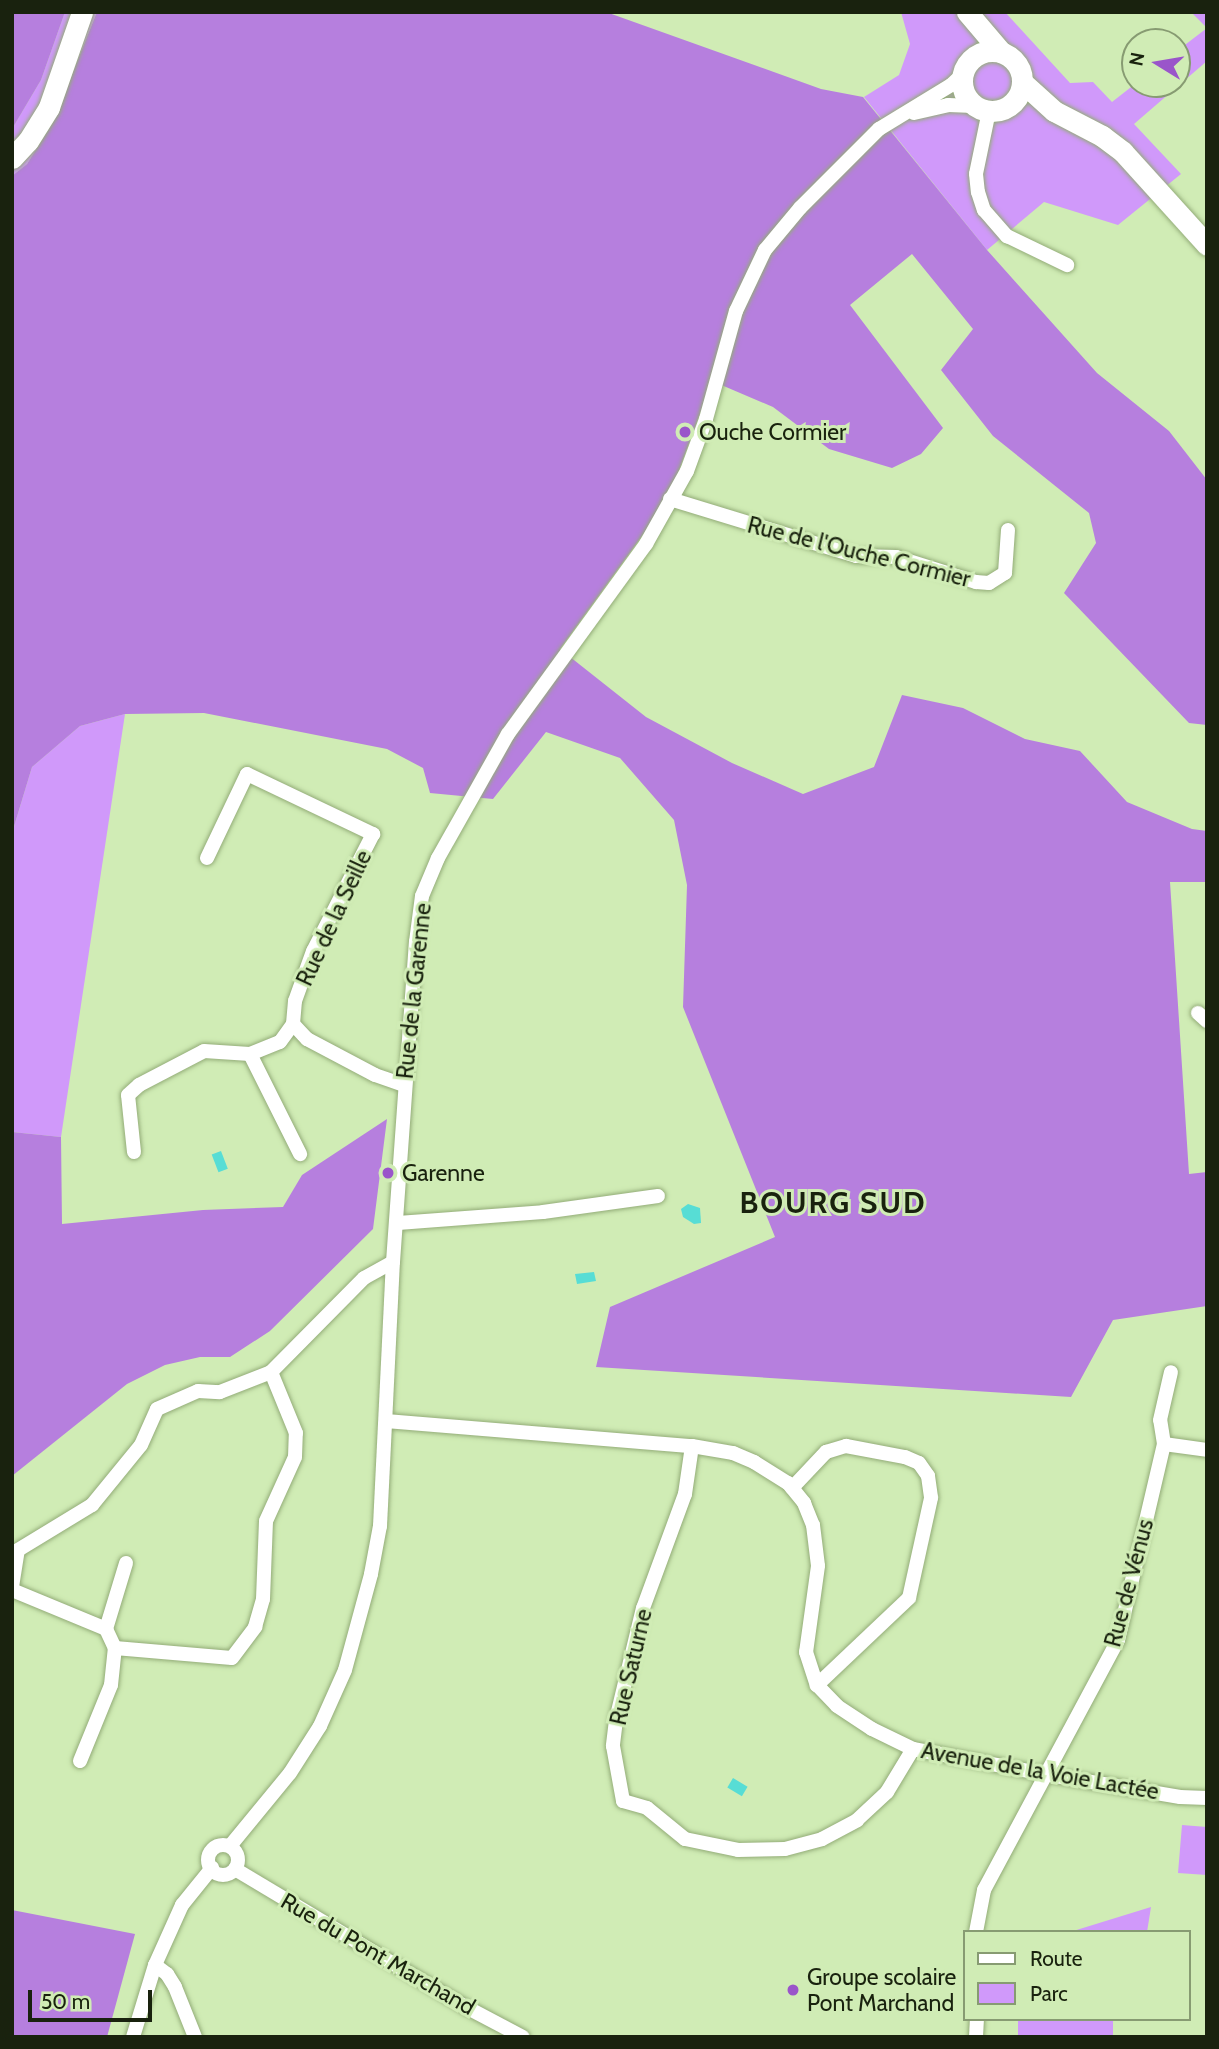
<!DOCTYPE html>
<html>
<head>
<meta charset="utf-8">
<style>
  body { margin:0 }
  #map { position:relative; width:1219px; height:2049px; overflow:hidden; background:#d0ecb5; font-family:Cabin,sans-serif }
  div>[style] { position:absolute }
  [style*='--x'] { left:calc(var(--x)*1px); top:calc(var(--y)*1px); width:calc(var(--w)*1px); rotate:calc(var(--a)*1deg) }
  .green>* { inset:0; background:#d099fa; transform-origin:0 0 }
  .forest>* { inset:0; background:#b67fde }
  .water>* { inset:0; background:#57ddd5; transform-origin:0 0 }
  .roads { filter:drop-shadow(0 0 2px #93ac78) drop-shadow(0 0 2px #93ac78) }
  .street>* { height:14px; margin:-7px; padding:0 7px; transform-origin:7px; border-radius:7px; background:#fff }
  .street>.ring { margin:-7px; padding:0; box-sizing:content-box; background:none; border:14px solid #fff; border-radius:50% }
  .secondary>* { height:21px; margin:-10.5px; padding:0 10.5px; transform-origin:10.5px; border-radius:10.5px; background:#fff }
  .secondary>.ring { margin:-10.5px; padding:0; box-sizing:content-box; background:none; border:21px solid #fff; border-radius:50% }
  .dots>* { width:19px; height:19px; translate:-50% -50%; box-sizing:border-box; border:4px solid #d0ecb5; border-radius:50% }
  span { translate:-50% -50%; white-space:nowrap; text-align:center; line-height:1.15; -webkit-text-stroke:6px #d0ecb5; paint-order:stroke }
  .poi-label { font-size:23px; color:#19220e }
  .left { translate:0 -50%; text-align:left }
  .street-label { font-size:23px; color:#19220e }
  .district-label { font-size:30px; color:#19220e; font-weight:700; letter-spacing:2px }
  .frame { position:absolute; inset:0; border:14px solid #19220e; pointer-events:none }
  .legend { position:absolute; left:963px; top:1930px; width:228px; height:91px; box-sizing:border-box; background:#d0ecb5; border:2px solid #879b72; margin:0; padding:9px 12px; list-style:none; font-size:21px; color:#19220e }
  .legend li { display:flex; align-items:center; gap:14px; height:35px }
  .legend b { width:35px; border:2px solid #879b72 }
  .north { position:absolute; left:1121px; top:28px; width:70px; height:70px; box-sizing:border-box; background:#d0ecb5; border:2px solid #879b72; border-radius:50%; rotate:281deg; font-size:19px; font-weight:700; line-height:28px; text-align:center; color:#19220e }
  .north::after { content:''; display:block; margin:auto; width:24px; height:32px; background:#9a55ca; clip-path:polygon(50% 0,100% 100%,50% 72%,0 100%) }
  .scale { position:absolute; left:28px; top:1990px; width:124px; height:32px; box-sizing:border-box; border:4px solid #19220e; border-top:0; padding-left:9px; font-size:21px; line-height:24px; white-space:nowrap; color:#19220e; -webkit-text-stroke:5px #d0ecb5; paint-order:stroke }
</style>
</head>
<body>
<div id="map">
  <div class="green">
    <div style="clip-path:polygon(65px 12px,97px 12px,52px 124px,27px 164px,12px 176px,12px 129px,41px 80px)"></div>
    <div style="clip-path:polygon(901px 12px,1005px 12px,1070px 83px,1093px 82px,1112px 102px,1135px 84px,1177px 84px,1177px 51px,1207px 28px,1191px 12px,1207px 12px,1207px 61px,1134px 124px,1181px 174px,1118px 225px,1044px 202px,987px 250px,864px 97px,899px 75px,910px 44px)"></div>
    <div style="clip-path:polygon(125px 714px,61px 1137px,12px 1132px,12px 833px,32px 767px,80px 726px)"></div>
    <div style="clip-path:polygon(1182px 1825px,1207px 1827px,1207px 1875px,1178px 1873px)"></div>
    <div style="clip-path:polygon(1151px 1907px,1147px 1932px,1070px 1932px)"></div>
    <div style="left:1018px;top:2019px;width:95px;height:18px"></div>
  </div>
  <div class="forest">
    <div style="clip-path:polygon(12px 12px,65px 12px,41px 80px,12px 129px)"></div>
    <div style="clip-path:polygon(97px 12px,606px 12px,821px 89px,863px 97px,987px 250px,1097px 373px,1169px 431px,1207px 480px,1207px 725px,1189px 723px,1064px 593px,1096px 543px,1089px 513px,993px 436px,941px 370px,973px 329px,912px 254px,850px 305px,943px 428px,921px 454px,892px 468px,829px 449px,773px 407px,712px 381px,668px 500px,560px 649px,646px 717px,732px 763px,803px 794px,874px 767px,902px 695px,963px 708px,1025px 739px,1080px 751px,1127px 802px,1192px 829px,1207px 831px,1207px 882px,1170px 882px,1189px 1174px,1207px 1172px,1207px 1306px,1113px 1320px,1071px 1397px,596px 1367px,610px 1307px,775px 1237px,683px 1007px,687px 885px,674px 820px,620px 758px,546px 732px,493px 799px,430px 793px,423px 768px,387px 749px,204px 713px,125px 714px,80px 726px,32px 767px,12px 833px,12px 176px,27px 164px,52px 124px)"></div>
    <div style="clip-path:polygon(387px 1119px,373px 1229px,270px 1331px,230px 1357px,200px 1357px,165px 1365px,127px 1384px,12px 1476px,12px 1132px,61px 1137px,62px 1224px,203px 1210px,283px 1207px,302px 1175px)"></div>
    <div style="clip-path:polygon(12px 1910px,135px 1934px,107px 2037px,12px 2037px)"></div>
  </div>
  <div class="water">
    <div style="left:221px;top:1151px;width:19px;height:10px;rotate:69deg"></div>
    <div style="clip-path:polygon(688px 1204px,700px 1208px,701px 1223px,694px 1224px,683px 1217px,681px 1209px)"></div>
    <div style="clip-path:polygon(594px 1272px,596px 1281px,577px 1284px,575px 1274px)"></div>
    <div style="left:733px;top:1778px;width:17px;height:11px;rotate:31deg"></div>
  </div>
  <div class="roads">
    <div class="street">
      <div style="--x:989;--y:111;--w:64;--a:101.7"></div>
      <div style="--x:976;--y:174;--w:18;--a:84"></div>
      <div style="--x:978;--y:192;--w:19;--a:72"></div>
      <div style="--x:984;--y:210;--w:35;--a:49"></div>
      <div style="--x:1007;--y:236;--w:67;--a:25.8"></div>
      <div style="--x:914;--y:113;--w:35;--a:-13"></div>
      <div style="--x:948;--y:105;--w:26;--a:2"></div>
      <div style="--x:670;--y:499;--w:195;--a:17"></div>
      <div style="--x:856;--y:556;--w:40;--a:1.4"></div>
      <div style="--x:896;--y:557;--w:84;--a:17.4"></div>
      <div style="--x:976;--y:582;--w:13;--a:4"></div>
      <div style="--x:989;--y:583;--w:19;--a:-32"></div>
      <div style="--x:1005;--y:573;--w:43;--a:-86"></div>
      <div style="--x:207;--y:858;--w:93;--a:-64.5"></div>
      <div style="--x:247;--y:774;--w:140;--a:25.5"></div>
      <div style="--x:373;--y:834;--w:131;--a:117.1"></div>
      <div style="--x:313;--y:951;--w:53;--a:109.8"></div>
      <div style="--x:295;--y:1001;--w:23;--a:95"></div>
      <div style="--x:293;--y:1024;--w:21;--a:47"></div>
      <div style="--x:307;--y:1039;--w:77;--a:27.9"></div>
      <div style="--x:375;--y:1075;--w:31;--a:19"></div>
      <div style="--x:1198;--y:1013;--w:12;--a:42"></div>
      <div style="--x:250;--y:1054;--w:112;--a:63.4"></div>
      <div style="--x:134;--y:1152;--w:57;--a:-96"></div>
      <div style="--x:128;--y:1095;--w:15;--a:-42"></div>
      <div style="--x:139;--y:1085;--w:73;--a:-27.6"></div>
      <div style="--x:204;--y:1051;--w:46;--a:3.7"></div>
      <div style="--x:250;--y:1054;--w:32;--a:-22"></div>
      <div style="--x:280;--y:1042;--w:22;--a:-54"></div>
      <div style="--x:398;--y:1223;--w:145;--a:-4.3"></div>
      <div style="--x:543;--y:1212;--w:116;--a:-7.9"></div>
      <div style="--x:386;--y:1421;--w:307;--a:4.7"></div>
      <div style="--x:692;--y:1446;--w:42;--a:9.7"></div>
      <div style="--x:733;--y:1453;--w:23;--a:23"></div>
      <div style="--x:754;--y:1462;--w:40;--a:32"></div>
      <div style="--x:788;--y:1483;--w:26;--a:51"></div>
      <div style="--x:804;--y:1503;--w:24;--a:68"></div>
      <div style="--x:813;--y:1525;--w:41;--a:83"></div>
      <div style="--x:818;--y:1566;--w:87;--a:97.9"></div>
      <div style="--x:806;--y:1652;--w:35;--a:72"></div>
      <div style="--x:817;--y:1685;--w:29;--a:46"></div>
      <div style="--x:837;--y:1706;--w:42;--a:33.3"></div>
      <div style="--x:872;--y:1729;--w:46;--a:26"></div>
      <div style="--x:913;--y:1749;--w:133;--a:10.8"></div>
      <div style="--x:1044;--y:1774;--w:138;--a:9.6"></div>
      <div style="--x:1180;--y:1797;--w:27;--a:2"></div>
      <div style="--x:1164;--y:1444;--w:43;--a:7.9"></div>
      <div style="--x:692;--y:1446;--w:49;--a:98.3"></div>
      <div style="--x:685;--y:1494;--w:121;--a:110.2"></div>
      <div style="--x:643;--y:1608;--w:115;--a:103.6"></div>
      <div style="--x:616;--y:1720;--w:26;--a:97"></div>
      <div style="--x:613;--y:1746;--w:56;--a:79.7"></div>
      <div style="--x:623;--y:1801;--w:25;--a:16"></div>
      <div style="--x:647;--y:1808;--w:49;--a:39.2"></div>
      <div style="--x:685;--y:1839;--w:54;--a:11.7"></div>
      <div style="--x:738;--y:1850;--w:47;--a:-1.2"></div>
      <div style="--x:785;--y:1849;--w:38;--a:-15"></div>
      <div style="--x:822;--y:1839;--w:40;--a:-28"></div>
      <div style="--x:857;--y:1820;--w:41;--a:-43"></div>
      <div style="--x:887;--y:1792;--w:50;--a:-58.8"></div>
      <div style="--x:792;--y:1488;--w:50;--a:-46.6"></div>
      <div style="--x:826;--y:1452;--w:21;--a:-17"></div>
      <div style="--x:846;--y:1446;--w:60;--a:10.6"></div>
      <div style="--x:905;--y:1457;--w:15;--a:23"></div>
      <div style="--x:919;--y:1463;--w:16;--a:55"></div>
      <div style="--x:928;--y:1476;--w:22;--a:82"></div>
      <div style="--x:931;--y:1498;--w:102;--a:102.4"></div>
      <div style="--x:909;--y:1598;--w:127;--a:136.6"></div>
      <div style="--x:12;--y:1587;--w:37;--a:-81"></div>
      <div style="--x:18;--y:1550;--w:87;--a:-31.3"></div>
      <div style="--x:92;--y:1505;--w:77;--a:-50.8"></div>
      <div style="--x:141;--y:1445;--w:39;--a:-66"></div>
      <div style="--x:157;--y:1409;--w:45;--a:-23.7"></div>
      <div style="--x:198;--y:1391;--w:22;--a:3"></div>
      <div style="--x:220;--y:1392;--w:55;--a:-21.4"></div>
      <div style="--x:271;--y:1372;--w:132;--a:-45.3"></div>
      <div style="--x:364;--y:1278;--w:33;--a:-29"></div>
      <div style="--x:12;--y:1590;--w:102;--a:22.5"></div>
      <div style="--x:106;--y:1629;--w:21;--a:65"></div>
      <div style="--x:106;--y:1629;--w:69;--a:-73.1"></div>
      <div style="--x:115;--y:1648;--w:117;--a:4.9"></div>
      <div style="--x:232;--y:1658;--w:39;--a:-53"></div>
      <div style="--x:255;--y:1627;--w:29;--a:-74"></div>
      <div style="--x:263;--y:1599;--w:78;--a:-87.8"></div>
      <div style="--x:266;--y:1521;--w:70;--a:-65.6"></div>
      <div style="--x:295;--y:1457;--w:24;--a:-88"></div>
      <div style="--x:296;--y:1433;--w:66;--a:-112.3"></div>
      <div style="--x:80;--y:1761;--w:82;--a:-67.8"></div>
      <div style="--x:111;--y:1685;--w:37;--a:-84"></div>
      <div class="ring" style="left:208px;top:1845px;width:16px;height:16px"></div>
      <div style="--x:230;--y:1846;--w:94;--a:-50.6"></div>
      <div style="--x:290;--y:1773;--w:56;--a:-57.4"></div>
      <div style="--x:320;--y:1726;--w:61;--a:-65.9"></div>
      <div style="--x:345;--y:1670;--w:99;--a:-74.8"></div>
      <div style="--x:371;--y:1574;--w:49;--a:-79.4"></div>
      <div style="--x:380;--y:1526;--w:264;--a:-87.2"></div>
      <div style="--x:393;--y:1262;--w:321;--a:-85.9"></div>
      <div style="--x:416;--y:942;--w:46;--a:-82.6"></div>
      <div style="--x:422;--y:896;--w:41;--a:-67.2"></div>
      <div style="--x:438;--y:858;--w:142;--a:-60.6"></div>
      <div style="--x:508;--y:734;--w:235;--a:-54"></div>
      <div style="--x:646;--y:544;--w:84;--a:-60.7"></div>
      <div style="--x:687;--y:471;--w:55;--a:-69.9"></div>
      <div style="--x:706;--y:419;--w:112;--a:-74.5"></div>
      <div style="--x:736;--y:311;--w:68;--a:-64.6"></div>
      <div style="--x:765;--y:250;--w:55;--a:-50.2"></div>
      <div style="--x:800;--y:208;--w:112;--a:-45"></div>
      <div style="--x:879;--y:129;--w:84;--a:-31.4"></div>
      <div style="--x:951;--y:85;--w:16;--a:-43"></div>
      <div style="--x:235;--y:1869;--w:269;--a:30.9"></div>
      <div style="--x:466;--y:2007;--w:64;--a:27.8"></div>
      <div style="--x:976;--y:1932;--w:43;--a:-79.2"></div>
      <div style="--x:984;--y:1890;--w:284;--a:-61.8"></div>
      <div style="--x:1118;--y:1640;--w:201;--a:-76.8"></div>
      <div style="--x:1164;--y:1444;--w:24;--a:-99"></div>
      <div style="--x:1160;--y:1420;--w:49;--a:-77.1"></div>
      <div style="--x:155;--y:1965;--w:15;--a:37"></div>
      <div style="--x:167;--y:1974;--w:15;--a:58"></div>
      <div style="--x:175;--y:1987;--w:54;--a:68.2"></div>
      <div style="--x:133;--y:2037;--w:75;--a:-73"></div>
      <div style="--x:155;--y:1965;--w:66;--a:-65.8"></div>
      <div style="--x:182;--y:1905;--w:48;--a:-51"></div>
      <div style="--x:976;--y:2037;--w:18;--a:-87"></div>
    </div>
    <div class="secondary">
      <div style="--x:967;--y:12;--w:52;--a:49.6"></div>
      <div class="ring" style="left:962px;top:51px;width:39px;height:39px"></div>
      <div style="--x:1022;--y:82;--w:43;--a:42.2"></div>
      <div style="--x:1054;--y:111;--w:54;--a:27.5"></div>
      <div style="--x:1102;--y:136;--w:26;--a:37"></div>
      <div style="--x:1123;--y:152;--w:125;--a:47.9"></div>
      <div style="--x:12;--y:158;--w:23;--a:-47"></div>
      <div style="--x:28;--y:141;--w:40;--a:-58"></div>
      <div style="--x:49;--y:107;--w:101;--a:-70.8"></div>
    </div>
  </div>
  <div class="dots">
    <div style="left:685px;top:432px;background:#9a55ca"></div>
    <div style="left:388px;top:1173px;background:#9a55ca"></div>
    <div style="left:793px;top:1990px;background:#9a55ca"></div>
  </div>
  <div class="poi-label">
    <span class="left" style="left:699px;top:432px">Ouche Cormier</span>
    <span class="left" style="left:402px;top:1173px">Garenne</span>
    <span class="left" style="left:807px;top:1990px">Groupe scolaire<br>Pont Marchand</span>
  </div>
  <div class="street-label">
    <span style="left:859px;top:552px;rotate:14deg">Rue de l'Ouche Cormier</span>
    <span style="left:334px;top:918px;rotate:-65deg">Rue de la Seille</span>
    <span style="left:414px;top:991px;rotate:-84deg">Rue de la Garenne</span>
    <span style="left:1129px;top:1583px;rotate:-75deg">Rue de Vénus</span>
    <span style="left:631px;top:1667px;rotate:-77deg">Rue Saturne</span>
    <span style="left:1040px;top:1771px;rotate:10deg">Avenue de la Voie Lactée</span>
    <span style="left:378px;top:1954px;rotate:30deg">Rue du Pont Marchand</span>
  </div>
  <div class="district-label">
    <span style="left:833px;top:1203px">BOURG SUD</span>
  </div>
  <div class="frame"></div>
  <ul class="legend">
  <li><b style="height:9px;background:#fff"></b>Route</li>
  <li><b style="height:19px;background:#d099fa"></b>Parc</li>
  </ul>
  <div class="north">N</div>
  <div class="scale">50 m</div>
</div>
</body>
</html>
